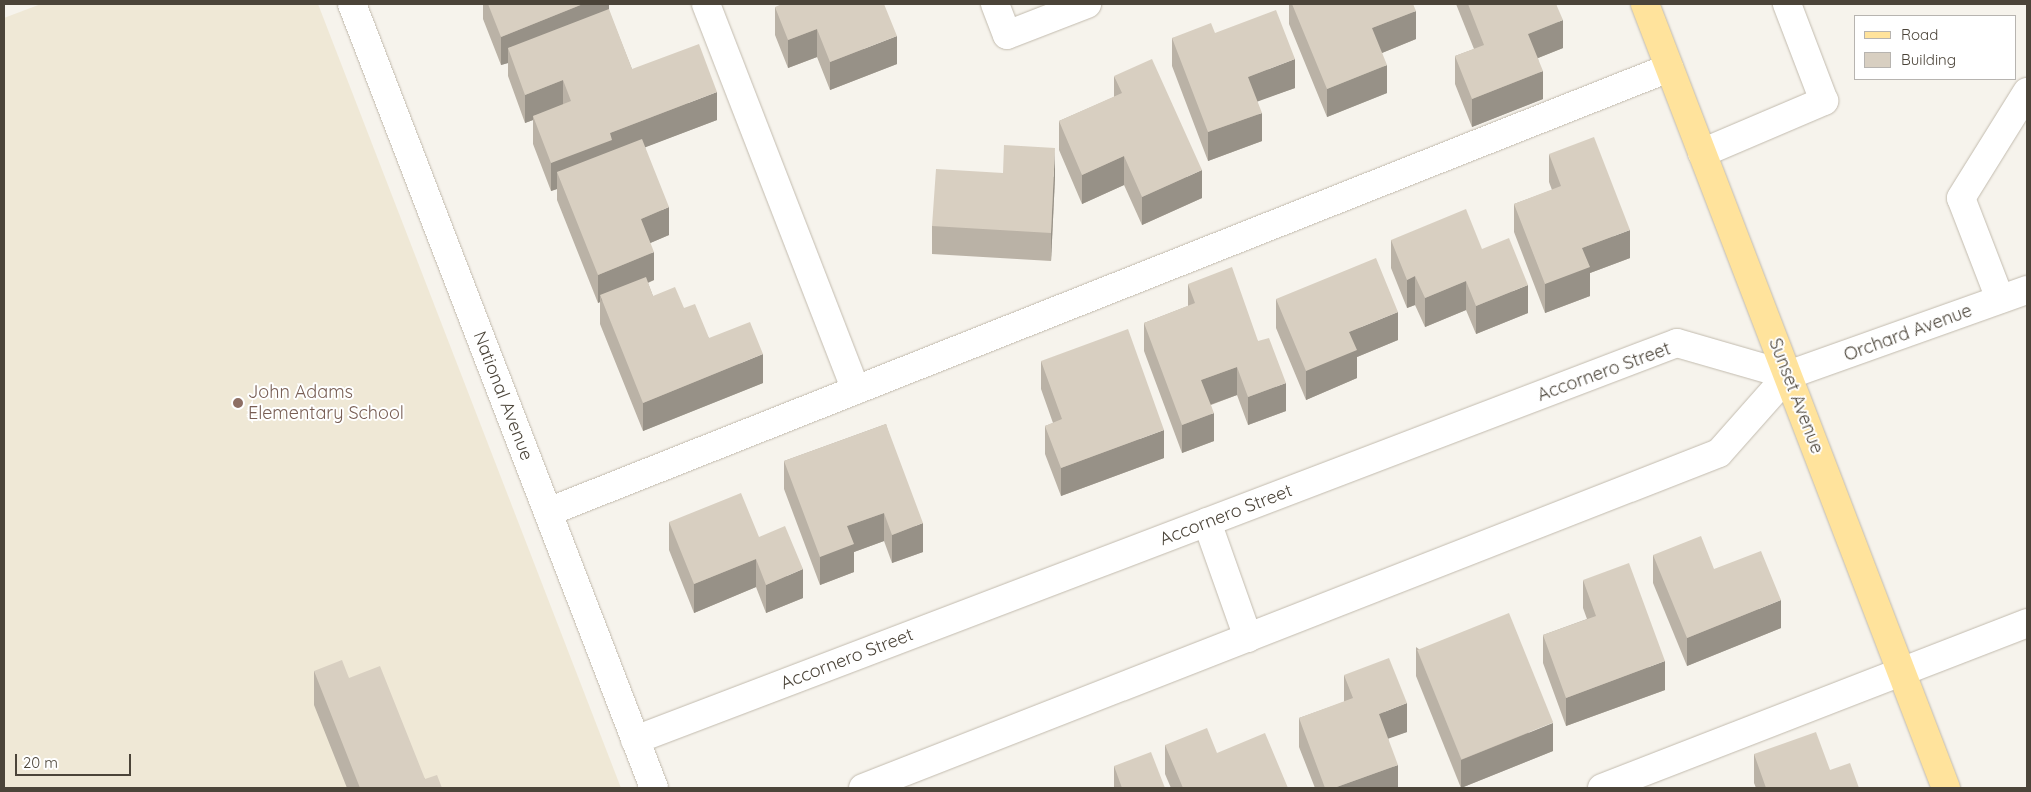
<!DOCTYPE html>
<html>
<head>
<meta charset="utf-8">
<style>
  body { margin:0 }
  #map { position:relative; width:2031px; height:792px; overflow:hidden; background:#f6f3ec; font-family:Quicksand,sans-serif }
  div>[style] { position:absolute }
  [style*='--x'] { left:calc(var(--x)*1px); top:calc(var(--y)*1px); width:calc(var(--w)*1px); rotate:calc(var(--a)*1deg) }
  .education>* { inset:0; background:#efe8d6 }
  .roads { filter:drop-shadow(0 0 1px #c2bbae) drop-shadow(0 0 1px #c2bbae) }
  .minor>* { height:28px; margin:-14px; padding:0 14px; transform-origin:14px; border-radius:14px; background:#fff }
  .major>* { height:28px; margin:-14px; padding:0 14px; transform-origin:14px; border-radius:14px; background:#ffe39c }
  .wall>* { inset:0; background:#bab2a6 }
  .shaded-wall>* { inset:0; background:#979187 }
  .building>* { inset:0; background:#d8cfc1; transform-origin:0 0 }
  .dots>* { width:14px; height:14px; translate:-50% -50%; box-sizing:border-box; border:2px solid #fff; border-radius:50% }
  span { translate:-50% -50%; white-space:nowrap; text-align:center; line-height:1.15; -webkit-text-stroke:4px #fff; paint-order:stroke }
  .street-label { font-size:18px; color:#4b4439 }
  .education-label { font-size:18px; color:#785e54 }
  .left { translate:0 -50%; text-align:left }
  .frame { position:absolute; inset:0; border:5px solid #4b4439; pointer-events:none }
  .legend { position:absolute; left:1854px; top:15px; width:162px; height:65px; box-sizing:border-box; background:#fff; border:1px solid #b7b4b0; margin:0; padding:6px 9px; list-style:none; font-size:15px; color:#4b4439 }
  .legend li { display:flex; align-items:center; gap:10px; height:25px }
  .legend b { width:25px; border:1px solid #b7b4b0 }
  .scale { position:absolute; left:15px; top:754px; width:116px; height:22px; box-sizing:border-box; border:2px solid #4b4439; border-top:0; padding-left:6px; font-size:15px; line-height:18px; white-space:nowrap; color:#4b4439; -webkit-text-stroke:4px #fff; paint-order:stroke }
</style>
</head>
<body>
<div id="map">
  <div class="education">
    <div style="clip-path:polygon(41px 4px,318px 4px,621px 788px,4px 788px,4px 18px)"></div>
  </div>
  <div class="roads">
    <div class="minor">
      <div style="--x:352;--y:4;--w:840;--a:68.93"></div>
      <div style="--x:706;--y:4;--w:414;--a:68.8"></div>
      <div style="--x:995;--y:4;--w:33;--a:69"></div>
      <div style="--x:1007;--y:35;--w:86;--a:-21.2"></div>
      <div style="--x:1702;--y:153;--w:133;--a:-23.1"></div>
      <div style="--x:1824;--y:101;--w:104;--a:-110.9"></div>
      <div style="--x:2000;--y:299;--w:108;--a:-111.1"></div>
      <div style="--x:1961;--y:198;--w:125;--a:-58.1"></div>
      <div style="--x:548;--y:512;--w:1206;--a:-21.61"></div>
      <div style="--x:1207;--y:522;--w:123;--a:70.5"></div>
      <div style="--x:635;--y:740;--w:1115;--a:-20.86"></div>
      <div style="--x:1677;--y:343;--w:116;--a:16.1"></div>
      <div style="--x:863;--y:788;--w:919;--a:-21.37"></div>
      <div style="--x:1719;--y:453;--w:104;--a:-48.5"></div>
      <div style="--x:1788;--y:375;--w:254;--a:-19.6"></div>
      <div style="--x:1602;--y:788;--w:456;--a:-21.2"></div>
    </div>
    <div class="major">
      <div style="--x:1645;--y:4;--w:840;--a:69"></div>
    </div>
  </div>
  <div class="wall">
    <div style="clip-path:polygon(483px 4px,609px 4px,609px 11px,632px 69px,717px 120px,645px 147px,669px 235px,650px 243px,654px 280px,648px 283px,653px 296px,684px 308px,709px 338px,763px 383px,643px 431px,600px 324px,600px 302px,598px 303px,557px 200px,557px 189px,551px 191px,533px 144px,533px 120px,525px 123px,508px 76px,508px 63px,501px 65px,483px 19px)"></div>
    <div style="clip-path:polygon(1289px 4px,1413px 4px,1416px 39px,1382px 53px,1387px 93px,1327px 117px,1289px 24px)"></div>
    <div style="clip-path:polygon(1456px 4px,1556px 4px,1563px 48px,1538px 58px,1543px 99px,1472px 127px,1455px 84px,1455px 56px,1474px 49px)"></div>
    <div style="clip-path:polygon(775px 7px,897px 64px,830px 90px,817px 57px,788px 68px,775px 35px)"></div>
    <div style="clip-path:polygon(1215px 33px,1295px 88px,1257px 101px,1262px 141px,1208px 161px,1172px 66px,1172px 38px)"></div>
    <div style="clip-path:polygon(1114px 76px,1202px 198px,1142px 225px,1124px 185px,1082px 204px,1059px 150px,1059px 121px,1114px 97px)"></div>
    <div style="clip-path:polygon(1549px 154px,1630px 258px,1590px 273px,1590px 296px,1545px 313px,1514px 232px,1514px 204px,1552px 190px,1549px 182px)"></div>
    <div style="clip-path:polygon(1003px 173px,1055px 177px,1051px 261px,932px 254px,932px 226px)"></div>
    <div style="clip-path:polygon(1391px 240px,1482px 249px,1528px 313px,1476px 334px,1466px 310px,1425px 327px,1415px 305px,1407px 308px,1391px 268px)"></div>
    <div style="clip-path:polygon(1188px 284px,1258px 341px,1286px 411px,1248px 425px,1237px 395px,1211px 405px,1214px 441px,1182px 453px,1144px 351px,1144px 323px,1188px 306px)"></div>
    <div style="clip-path:polygon(1276px 299px,1398px 340px,1357px 357px,1357px 378px,1306px 400px,1276px 328px)"></div>
    <div style="clip-path:polygon(1041px 361px,1164px 458px,1061px 496px,1045px 454px,1045px 426px,1053px 423px,1041px 389px)"></div>
    <div style="clip-path:polygon(886px 424px,923px 552px,892px 563px,884px 541px,854px 552px,854px 572px,820px 585px,784px 489px,784px 461px)"></div>
    <div style="clip-path:polygon(669px 522px,759px 537px,803px 598px,766px 613px,756px 587px,694px 613px,669px 550px)"></div>
    <div style="clip-path:polygon(1653px 555px,1714px 569px,1781px 628px,1687px 666px,1653px 583px)"></div>
    <div style="clip-path:polygon(1583px 580px,1665px 690px,1566px 726px,1543px 663px,1543px 635px,1587px 619px,1583px 608px)"></div>
    <div style="clip-path:polygon(1416px 647px,1553px 751px,1461px 788px,1416px 676px)"></div>
    <div style="clip-path:polygon(314px 671px,349px 678px,425px 779px,442px 788px,347px 788px,314px 705px)"></div>
    <div style="clip-path:polygon(1344px 675px,1407px 732px,1388px 738px,1398px 788px,1315px 788px,1299px 747px,1299px 718px,1344px 702px)"></div>
    <div style="clip-path:polygon(2027px 712px,2027px 774px,2026px 772px,2026px 744px,2027px 744px,2026px 741px,2026px 713px)"></div>
    <div style="clip-path:polygon(1165px 745px,1217px 753px,1288px 788px,1171px 788px,1165px 774px)"></div>
    <div style="clip-path:polygon(1754px 754px,1830px 770px,1859px 788px,1756px 788px,1754px 783px)"></div>
    <div style="clip-path:polygon(1114px 766px,1165px 788px,1114px 788px)"></div>
  </div>
  <div class="shaded-wall">
    <div style="clip-path:polygon(583px 4px,609px 4px,609px 21px,508px 48px,508px 63px,501px 65px,501px 37px)"></div>
    <div style="clip-path:polygon(1416px 11px,1416px 39px,1372px 57px,1372px 28px)"></div>
    <div style="clip-path:polygon(1563px 20px,1563px 48px,1528px 62px,1528px 34px)"></div>
    <div style="clip-path:polygon(817px 29px,817px 57px,788px 68px,788px 40px)"></div>
    <div style="clip-path:polygon(897px 36px,897px 64px,830px 90px,830px 62px)"></div>
    <div style="clip-path:polygon(1295px 59px,1295px 88px,1248px 105px,1248px 77px)"></div>
    <div style="clip-path:polygon(1387px 65px,1387px 93px,1327px 117px,1327px 89px)"></div>
    <div style="clip-path:polygon(1543px 71px,1543px 99px,1472px 127px,1472px 99px)"></div>
    <div style="clip-path:polygon(563px 80px,563px 108px,533px 116px,533px 120px,525px 123px,525px 95px)"></div>
    <div style="clip-path:polygon(717px 92px,717px 120px,612px 160px,557px 172px,557px 189px,551px 191px,551px 163px,610px 133px)"></div>
    <div style="clip-path:polygon(1262px 113px,1262px 141px,1208px 161px,1208px 132px)"></div>
    <div style="clip-path:polygon(1055px 148px,1055px 177px,1051px 261px,1051px 233px)"></div>
    <div style="clip-path:polygon(1124px 156px,1124px 185px,1082px 204px,1082px 175px)"></div>
    <div style="clip-path:polygon(1202px 170px,1202px 198px,1142px 225px,1142px 197px)"></div>
    <div style="clip-path:polygon(669px 207px,669px 235px,641px 247px,641px 219px)"></div>
    <div style="clip-path:polygon(1630px 230px,1630px 258px,1590px 273px,1590px 296px,1545px 313px,1545px 284px,1582px 248px)"></div>
    <div style="clip-path:polygon(654px 252px,654px 280px,602px 301px,600px 295px,600px 302px,598px 303px,598px 275px)"></div>
    <div style="clip-path:polygon(1415px 276px,1415px 305px,1407px 308px,1407px 280px)"></div>
    <div style="clip-path:polygon(1466px 281px,1466px 310px,1425px 327px,1425px 298px)"></div>
    <div style="clip-path:polygon(1528px 285px,1528px 313px,1476px 334px,1476px 306px)"></div>
    <div style="clip-path:polygon(1398px 312px,1398px 340px,1357px 357px,1357px 378px,1306px 400px,1306px 371px,1349px 332px)"></div>
    <div style="clip-path:polygon(763px 354px,763px 383px,643px 431px,643px 403px)"></div>
    <div style="clip-path:polygon(1237px 367px,1237px 395px,1201px 408px,1201px 380px)"></div>
    <div style="clip-path:polygon(1286px 383px,1286px 411px,1248px 425px,1248px 397px)"></div>
    <div style="clip-path:polygon(1214px 413px,1214px 441px,1182px 453px,1182px 425px)"></div>
    <div style="clip-path:polygon(1164px 430px,1164px 458px,1061px 496px,1061px 468px)"></div>
    <div style="clip-path:polygon(884px 513px,884px 541px,854px 552px,854px 572px,820px 585px,820px 557px,847px 526px)"></div>
    <div style="clip-path:polygon(923px 523px,923px 552px,892px 563px,892px 535px)"></div>
    <div style="clip-path:polygon(756px 559px,756px 587px,694px 613px,694px 584px)"></div>
    <div style="clip-path:polygon(803px 569px,803px 598px,766px 613px,766px 585px)"></div>
    <div style="clip-path:polygon(1781px 600px,1781px 628px,1687px 666px,1687px 638px)"></div>
    <div style="clip-path:polygon(1665px 661px,1665px 690px,1566px 726px,1566px 698px)"></div>
    <div style="clip-path:polygon(1407px 703px,1407px 732px,1379px 742px,1379px 714px)"></div>
    <div style="clip-path:polygon(1553px 723px,1553px 751px,1461px 788px,1461px 760px)"></div>
    <div style="clip-path:polygon(1398px 765px,1398px 788px,1334px 788px)"></div>
  </div>
  <div class="building">
    <div style="clip-path:polygon(488px 4px,583px 4px,501px 37px)"></div>
    <div style="clip-path:polygon(782px 4px,884px 4px,897px 36px,830px 62px,817px 29px,788px 40px,775px 7px)"></div>
    <div style="clip-path:polygon(1292px 4px,1413px 4px,1416px 11px,1372px 28px,1387px 65px,1327px 89px)"></div>
    <div style="clip-path:polygon(1468px 4px,1556px 4px,1563px 20px,1528px 34px,1543px 71px,1472px 99px,1455px 56px,1484px 45px)"></div>
    <div style="clip-path:polygon(609px 9px,632px 69px,699px 44px,717px 92px,610px 133px,612px 140px,551px 163px,533px 116px,571px 101px,563px 80px,525px 95px,508px 48px)"></div>
    <div style="clip-path:polygon(1276px 10px,1295px 59px,1248px 77px,1262px 113px,1208px 132px,1172px 38px,1211px 23px,1215px 33px)"></div>
    <div style="clip-path:polygon(1152px 59px,1202px 170px,1142px 197px,1124px 156px,1082px 175px,1059px 121px,1122px 93px,1114px 76px)"></div>
    <div style="clip-path:polygon(1594px 137px,1630px 230px,1582px 248px,1590px 267px,1545px 284px,1514px 204px,1561px 186px,1549px 154px)"></div>
    <div style="clip-path:polygon(642px 139px,669px 207px,641px 219px,654px 252px,598px 275px,557px 172px)"></div>
    <div style="clip-path:polygon(1004px 145px,1055px 148px,1051px 233px,932px 226px,936px 169px,1003px 173px)"></div>
    <div style="clip-path:polygon(1466px 209px,1482px 249px,1509px 238px,1528px 285px,1476px 306px,1466px 281px,1425px 298px,1415px 276px,1407px 280px,1391px 240px)"></div>
    <div style="clip-path:polygon(1376px 258px,1398px 312px,1349px 332px,1357px 350px,1306px 371px,1276px 299px)"></div>
    <div style="clip-path:polygon(1232px 267px,1258px 341px,1269px 338px,1286px 383px,1248px 397px,1237px 367px,1201px 380px,1214px 413px,1182px 425px,1144px 323px,1195px 303px,1188px 284px)"></div>
    <div style="clip-path:polygon(646px 277px,653px 296px,675px 287px,684px 308px,695px 304px,709px 338px,750px 322px,763px 354px,643px 403px,600px 295px)"></div>
    <div style="clip-path:polygon(1128px 329px,1164px 430px,1061px 468px,1045px 426px,1062px 419px,1041px 361px)"></div>
    <div style="clip-path:polygon(886px 424px,923px 523px,892px 535px,884px 513px,847px 526px,854px 544px,820px 557px,784px 461px)"></div>
    <div style="clip-path:polygon(741px 493px,759px 537px,785px 526px,803px 569px,766px 585px,756px 559px,694px 584px,669px 522px)"></div>
    <div style="clip-path:polygon(1701px 536px,1714px 569px,1761px 551px,1781px 600px,1687px 638px,1653px 555px)"></div>
    <div style="clip-path:polygon(1629px 563px,1665px 661px,1566px 698px,1543px 635px,1596px 616px,1583px 580px)"></div>
    <div style="left:1509px;top:613px;width:118px;height:99px;rotate:68deg"></div>
    <div style="clip-path:polygon(1389px 658px,1407px 703px,1379px 714px,1398px 765px,1334px 788px,1325px 788px,1299px 718px,1353px 698px,1344px 675px)"></div>
    <div style="clip-path:polygon(342px 660px,349px 678px,380px 666px,425px 779px,437px 775px,442px 788px,360px 788px,314px 671px)"></div>
    <div style="clip-path:polygon(1207px 728px,1217px 753px,1265px 733px,1288px 788px,1183px 788px,1165px 745px)"></div>
    <div style="clip-path:polygon(1816px 732px,1830px 770px,1850px 763px,1859px 788px,1766px 788px,1754px 754px)"></div>
    <div style="clip-path:polygon(1151px 752px,1165px 788px,1122px 788px,1114px 766px)"></div>
  </div>
  <div class="dots">
    <div style="left:238px;top:403px;background:#8d6e63"></div>
  </div>
  <div class="street-label">
    <span style="left:1908px;top:333px;rotate:-20deg">Orchard Avenue</span>
    <span style="left:1604px;top:372px;rotate:-20deg">Accornero Street</span>
    <span style="left:503px;top:396px;rotate:69deg">National Avenue</span>
    <span style="left:1796px;top:396px;rotate:69deg">Sunset Avenue</span>
    <span style="left:1226px;top:515px;rotate:-21deg">Accornero Street</span>
    <span style="left:847px;top:659px;rotate:-21deg">Accornero Street</span>
  </div>
  <div class="education-label">
    <span class="left" style="left:248px;top:403px">John Adams<br>Elementary School</span>
  </div>
  <div class="frame"></div>
  <ul class="legend">
  <li><b style="height:6px;background:#ffe39c"></b>Road</li>
  <li><b style="height:14px;background:#d8cfc1"></b>Building</li>
  </ul>
  <div class="scale">20 m</div>
</div>
</body>
</html>
